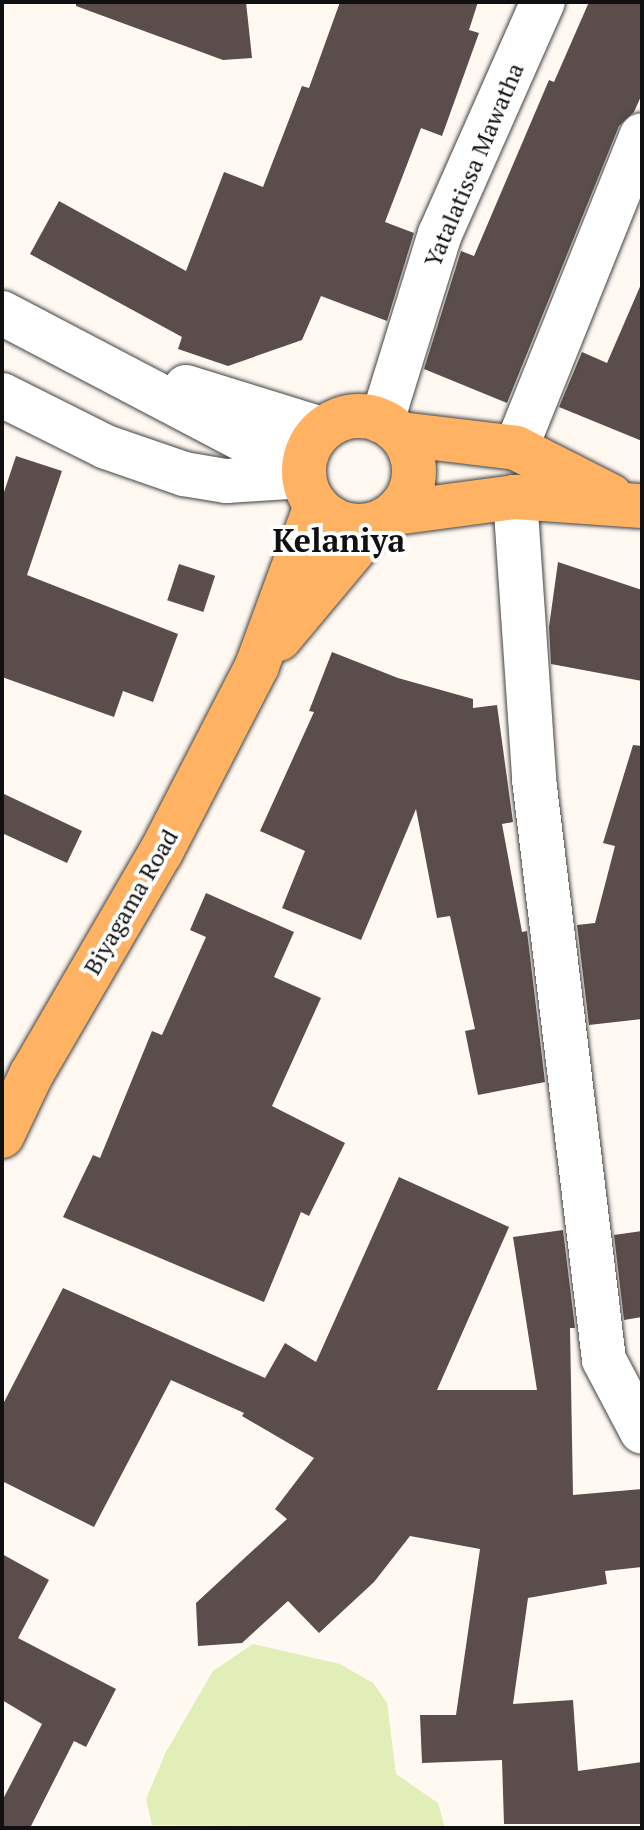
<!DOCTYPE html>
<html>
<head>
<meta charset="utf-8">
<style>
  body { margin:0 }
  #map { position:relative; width:644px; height:1830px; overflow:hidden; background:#fff9f2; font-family:"PT Serif",serif }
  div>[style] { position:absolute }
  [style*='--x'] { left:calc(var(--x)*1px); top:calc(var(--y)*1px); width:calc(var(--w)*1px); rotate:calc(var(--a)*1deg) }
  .green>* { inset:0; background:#e1eeb7 }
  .building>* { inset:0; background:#5a4d4b; transform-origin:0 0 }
  .roads { filter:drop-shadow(0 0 2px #434343) drop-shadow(0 0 2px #434343) }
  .minor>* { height:44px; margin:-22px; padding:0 22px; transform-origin:22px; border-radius:22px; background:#fff }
  .major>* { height:44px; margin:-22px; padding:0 22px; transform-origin:22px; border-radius:22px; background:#ffb262 }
  .major>.ring { margin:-22px; padding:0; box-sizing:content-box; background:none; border:44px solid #ffb262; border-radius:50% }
  span { translate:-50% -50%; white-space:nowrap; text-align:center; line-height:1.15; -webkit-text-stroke:8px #fff; paint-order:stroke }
  .street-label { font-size:24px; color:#101010 }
  .district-label { font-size:32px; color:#101010; font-weight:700 }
  .frame { position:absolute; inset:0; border:4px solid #101010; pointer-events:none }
</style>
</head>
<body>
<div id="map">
  <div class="green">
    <div style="clip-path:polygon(253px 1644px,340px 1664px,373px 1683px,387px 1703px,396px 1774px,438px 1803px,445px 1828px,152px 1825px,146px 1799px,166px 1752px,213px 1671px)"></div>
  </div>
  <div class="building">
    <div style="clip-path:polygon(76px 2px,246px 2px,252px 58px,223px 60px,76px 6px)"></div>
    <div style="clip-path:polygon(340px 2px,478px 2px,469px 30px,479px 33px,442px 136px,421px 128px,385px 222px,414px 233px,387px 321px,321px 296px,302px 340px,228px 366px,178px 349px,182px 337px,30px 254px,59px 201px,186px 271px,224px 172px,263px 187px,302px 86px,309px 88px)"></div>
    <div style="clip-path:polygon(589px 2px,642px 2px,642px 94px,634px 112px,619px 126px,507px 403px,424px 369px,461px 251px,474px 256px,549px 80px,554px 82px)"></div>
    <div style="clip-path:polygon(642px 282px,642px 441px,559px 407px,582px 352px,607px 363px)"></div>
    <div style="clip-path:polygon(16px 456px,62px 471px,27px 575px,178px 634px,153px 702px,123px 691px,114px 717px,2px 677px,2px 498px)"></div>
    <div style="clip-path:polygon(558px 562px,642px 590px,642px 681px,551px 664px,549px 627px)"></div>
    <div style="left:179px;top:564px;width:38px;height:38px;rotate:18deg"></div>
    <div style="clip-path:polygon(332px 652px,398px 678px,473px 699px,473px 708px,497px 705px,513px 822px,502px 824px,522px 932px,527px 931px,545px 1082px,478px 1095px,465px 1031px,475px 1029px,450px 916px,437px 918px,416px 809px,361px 940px,282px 908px,305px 851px,260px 831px,314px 712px,309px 711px)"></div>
    <div style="clip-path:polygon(633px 745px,642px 746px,642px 1019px,589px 1025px,577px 925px,595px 923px,615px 846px,603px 843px)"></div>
    <div style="clip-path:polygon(2px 793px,82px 831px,67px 863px,2px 833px)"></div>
    <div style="clip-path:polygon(206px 893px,294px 932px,274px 977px,321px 998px,272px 1106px,345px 1143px,309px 1216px,301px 1212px,264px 1302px,63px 1217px,93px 1155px,100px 1158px,152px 1031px,162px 1035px,206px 937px,190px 930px)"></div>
    <div style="clip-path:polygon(399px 1177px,509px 1227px,437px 1390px,537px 1390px,513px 1237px,563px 1230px,575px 1328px,570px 1328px,573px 1495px,642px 1489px,642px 1567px,605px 1571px,607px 1584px,528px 1598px,513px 1704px,573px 1700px,578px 1771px,642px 1762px,642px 1824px,504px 1824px,502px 1760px,422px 1763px,420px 1715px,456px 1715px,480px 1549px,410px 1536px,374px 1582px,319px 1633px,288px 1601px,242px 1643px,198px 1646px,196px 1603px,287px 1519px,275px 1509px,314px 1458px,242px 1416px,244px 1413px,171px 1380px,94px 1527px,2px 1481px,2px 1406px,63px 1288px,265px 1378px,285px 1343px,316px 1362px)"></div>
    <div style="clip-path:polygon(642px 1231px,642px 1317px,624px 1320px,614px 1235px)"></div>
    <div style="clip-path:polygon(2px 1554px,49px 1580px,18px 1638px,116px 1689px,86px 1747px,74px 1741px,30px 1828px,2px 1828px,2px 1801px,42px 1724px,2px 1700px)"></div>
  </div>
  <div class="roads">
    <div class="minor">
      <div style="--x:2;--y:313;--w:340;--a:27.7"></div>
      <div style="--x:186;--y:387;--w:142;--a:17.2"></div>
      <div style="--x:2;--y:395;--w:116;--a:26.6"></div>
      <div style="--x:106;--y:447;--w:83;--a:19.1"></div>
      <div style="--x:184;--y:474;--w:43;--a:9.5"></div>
      <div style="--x:226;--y:481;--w:78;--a:-3.7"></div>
      <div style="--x:382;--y:421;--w:196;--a:-72.8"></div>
      <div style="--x:440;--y:234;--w:254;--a:-66.1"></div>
      <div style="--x:516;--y:448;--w:337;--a:-68.1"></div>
      <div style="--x:515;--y:497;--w:283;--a:86.1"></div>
      <div style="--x:534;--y:779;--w:585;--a:83.13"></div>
      <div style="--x:604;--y:1360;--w:81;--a:62.2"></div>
    </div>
    <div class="major">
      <div class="ring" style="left:304px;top:416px;width:66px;height:66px"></div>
      <div style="--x:401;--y:434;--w:116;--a:6.9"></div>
      <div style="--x:516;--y:448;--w:106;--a:26.8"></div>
      <div style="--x:395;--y:513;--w:121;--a:-7.6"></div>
      <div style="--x:515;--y:497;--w:127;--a:4.1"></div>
      <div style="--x:279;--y:639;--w:150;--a:-50.1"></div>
      <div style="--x:2;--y:1136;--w:68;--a:-64.6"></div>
      <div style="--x:31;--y:1075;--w:258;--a:-59.8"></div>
      <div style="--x:161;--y:852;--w:209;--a:-62.7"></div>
      <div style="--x:257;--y:666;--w:171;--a:-69.8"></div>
    </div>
  </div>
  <div class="street-label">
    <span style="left:474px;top:165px;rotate:-67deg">Yatalatissa Mawatha</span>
    <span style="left:131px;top:902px;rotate:-60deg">Biyagama Road</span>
  </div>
  <div class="district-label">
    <span style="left:339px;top:540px">Kelaniya</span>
  </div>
  <div class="frame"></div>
</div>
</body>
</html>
